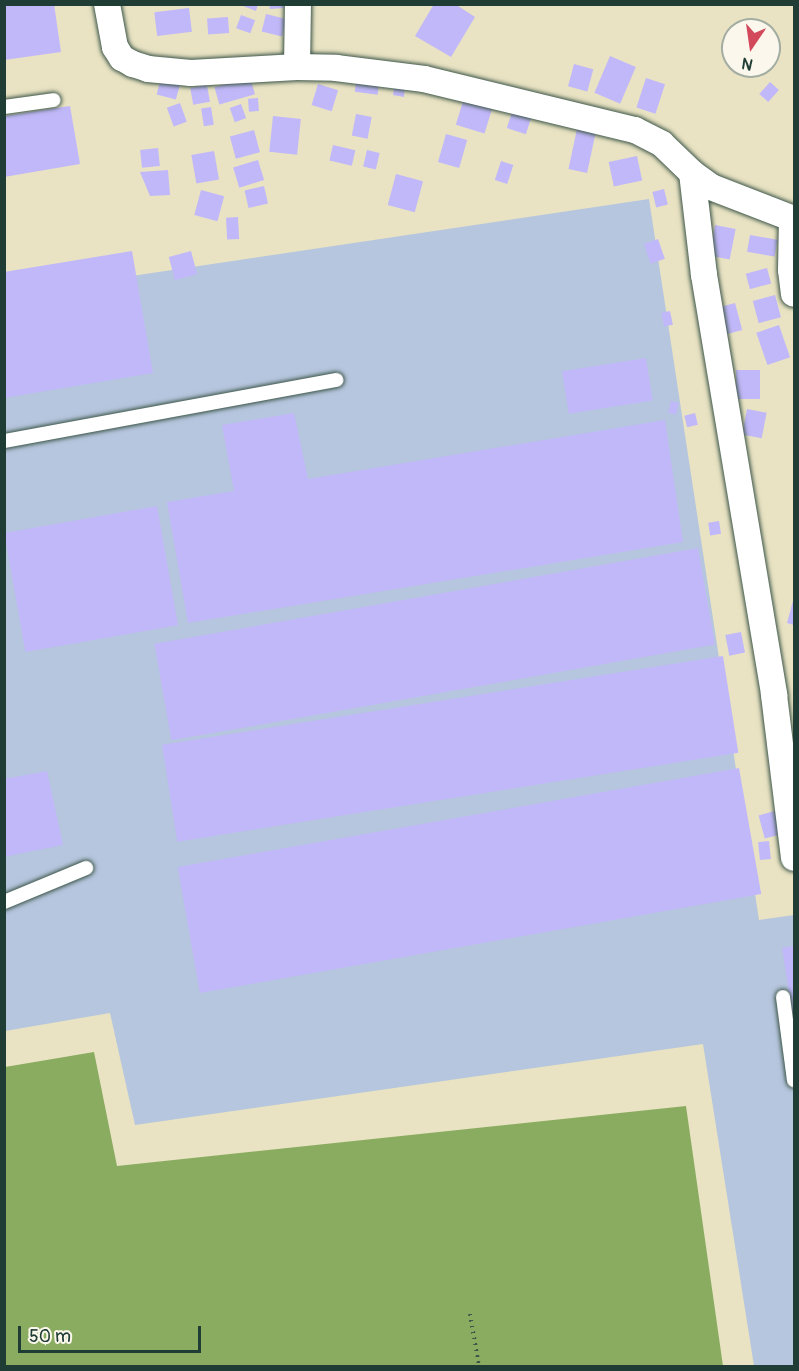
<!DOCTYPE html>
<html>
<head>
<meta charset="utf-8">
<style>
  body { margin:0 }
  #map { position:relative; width:799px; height:1371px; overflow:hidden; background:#e9e3c3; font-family:Pangolin,sans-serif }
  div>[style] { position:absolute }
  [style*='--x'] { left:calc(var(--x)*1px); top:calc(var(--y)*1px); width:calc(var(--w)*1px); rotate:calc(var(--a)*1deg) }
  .industrial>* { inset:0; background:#b6c6de }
  .forest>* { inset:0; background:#8aac60 }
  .building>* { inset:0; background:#c1b8f9; transform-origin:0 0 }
  .path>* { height:4px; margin-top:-2px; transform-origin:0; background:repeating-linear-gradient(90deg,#3d5649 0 1.5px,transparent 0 6px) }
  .roads { filter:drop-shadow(0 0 2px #3d5649) drop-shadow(0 0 2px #3d5649) }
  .lane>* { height:14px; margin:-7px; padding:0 7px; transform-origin:7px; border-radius:7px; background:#fff }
  .street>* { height:26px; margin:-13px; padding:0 13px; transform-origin:13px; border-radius:13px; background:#fff }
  span { translate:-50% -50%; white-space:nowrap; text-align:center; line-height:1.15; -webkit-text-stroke:5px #fbf7ec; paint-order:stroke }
  .frame { position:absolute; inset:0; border:6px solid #1f3d34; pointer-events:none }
  .north { position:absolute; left:721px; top:18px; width:60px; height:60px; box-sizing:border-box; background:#fbf7ec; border:2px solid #a3ada2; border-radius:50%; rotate:193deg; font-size:16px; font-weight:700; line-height:24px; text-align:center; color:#1f3d34 }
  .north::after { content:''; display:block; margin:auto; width:21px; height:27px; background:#d1495b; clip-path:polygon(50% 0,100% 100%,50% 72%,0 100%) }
  .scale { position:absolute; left:18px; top:1326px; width:183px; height:27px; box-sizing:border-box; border:3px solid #1f3d34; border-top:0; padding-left:8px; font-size:18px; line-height:21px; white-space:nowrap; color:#1f3d34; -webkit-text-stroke:4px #fbf7ec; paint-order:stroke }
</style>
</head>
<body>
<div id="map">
  <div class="industrial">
    <div style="clip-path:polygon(649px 199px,759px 920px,794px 915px,794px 1366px,754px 1366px,703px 1044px,135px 1125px,110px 1013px,5px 1031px,4px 295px)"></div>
  </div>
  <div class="forest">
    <div style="clip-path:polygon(94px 1052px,117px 1166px,686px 1106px,723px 1366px,5px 1366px,5px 1067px)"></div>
  </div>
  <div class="building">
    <div style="clip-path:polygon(4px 4px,54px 4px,61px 52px,4px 60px)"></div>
    <div style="clip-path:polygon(238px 4px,258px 4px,256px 11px)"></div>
    <div style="clip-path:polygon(269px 4px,283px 4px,284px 8px,270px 9px)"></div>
    <div style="clip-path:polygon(434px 4px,455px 4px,475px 17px,451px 57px,415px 36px)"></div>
    <div style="left:189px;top:8px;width:24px;height:35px;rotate:83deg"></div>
    <div style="left:266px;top:14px;width:21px;height:18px;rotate:14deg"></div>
    <div style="left:241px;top:15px;width:15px;height:14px;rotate:20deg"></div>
    <div style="left:228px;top:17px;width:16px;height:21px;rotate:86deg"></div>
    <div style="left:610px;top:56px;width:28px;height:40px;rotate:23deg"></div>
    <div style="left:574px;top:64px;width:20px;height:23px;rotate:15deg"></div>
    <div style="left:357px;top:74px;width:23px;height:18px;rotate:7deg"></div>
    <div style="left:250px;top:77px;width:18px;height:37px;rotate:74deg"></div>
    <div style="left:161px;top:78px;width:20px;height:17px;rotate:15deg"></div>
    <div style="left:646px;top:78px;width:20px;height:31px;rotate:18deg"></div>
    <div style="clip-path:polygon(395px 82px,405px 84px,404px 97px,393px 95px)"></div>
    <div style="left:770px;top:82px;width:12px;height:16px;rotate:42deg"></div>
    <div style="left:318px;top:84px;width:21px;height:22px;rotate:17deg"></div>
    <div style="left:207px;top:85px;width:17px;height:17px;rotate:80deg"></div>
    <div style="left:258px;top:98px;width:13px;height:10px;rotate:86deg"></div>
    <div style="left:464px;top:98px;width:30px;height:28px;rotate:17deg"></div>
    <div style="left:180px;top:103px;width:20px;height:14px;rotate:70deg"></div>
    <div style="left:241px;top:104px;width:15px;height:12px;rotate:70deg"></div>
    <div style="clip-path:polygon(70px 106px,80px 164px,4px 177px,4px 116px)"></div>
    <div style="left:211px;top:107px;width:18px;height:10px;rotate:81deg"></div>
    <div style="left:513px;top:109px;width:20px;height:20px;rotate:18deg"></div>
    <div style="left:356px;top:114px;width:16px;height:22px;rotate:11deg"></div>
    <div style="left:273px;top:116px;width:28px;height:36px;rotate:6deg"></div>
    <div style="left:577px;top:129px;width:19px;height:41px;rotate:12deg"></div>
    <div style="left:254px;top:130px;width:23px;height:25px;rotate:75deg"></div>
    <div style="left:446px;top:134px;width:22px;height:29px;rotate:16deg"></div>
    <div style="left:333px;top:145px;width:23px;height:16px;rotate:13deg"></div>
    <div style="left:158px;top:148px;width:18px;height:18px;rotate:84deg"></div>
    <div style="left:367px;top:150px;width:13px;height:17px;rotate:13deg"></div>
    <div style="left:214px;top:151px;width:29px;height:23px;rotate:80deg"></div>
    <div style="left:637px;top:156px;width:25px;height:29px;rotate:78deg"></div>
    <div style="left:258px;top:160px;width:21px;height:26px;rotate:73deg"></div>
    <div style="left:501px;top:161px;width:13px;height:20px;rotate:18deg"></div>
    <div style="clip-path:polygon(168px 170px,170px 195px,150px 196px,140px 172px)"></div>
    <div style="left:396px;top:174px;width:28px;height:32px;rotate:15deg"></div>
    <div style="left:264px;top:186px;width:18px;height:20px;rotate:77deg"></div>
    <div style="left:664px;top:189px;width:16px;height:12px;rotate:76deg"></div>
    <div style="left:201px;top:190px;width:24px;height:26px;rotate:15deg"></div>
    <div style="left:238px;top:217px;width:22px;height:12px;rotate:87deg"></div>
    <div style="left:715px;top:225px;width:21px;height:31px;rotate:11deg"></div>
    <div style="left:750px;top:235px;width:28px;height:17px;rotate:10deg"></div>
    <div style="left:658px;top:239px;width:21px;height:15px;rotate:71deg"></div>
    <div style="clip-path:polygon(132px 251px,153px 373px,4px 398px,4px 272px)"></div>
    <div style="left:191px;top:251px;width:24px;height:23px;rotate:75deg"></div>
    <div style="left:767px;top:268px;width:16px;height:22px;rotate:75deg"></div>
    <div style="left:775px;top:295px;width:23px;height:23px;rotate:75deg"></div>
    <div style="left:735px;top:303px;width:28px;height:23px;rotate:75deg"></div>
    <div style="left:670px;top:311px;width:14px;height:9px;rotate:78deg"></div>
    <div style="left:779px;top:325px;width:34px;height:24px;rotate:71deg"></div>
    <div style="left:646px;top:358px;width:43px;height:85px;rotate:81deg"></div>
    <div style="left:760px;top:370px;width:29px;height:24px;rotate:90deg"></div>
    <div style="left:671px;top:401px;width:8px;height:12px;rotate:14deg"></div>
    <div style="left:747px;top:409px;width:20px;height:26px;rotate:11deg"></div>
    <div style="clip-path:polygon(294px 413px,308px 479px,665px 420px,683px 542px,188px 623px,167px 502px,234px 491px,222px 425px)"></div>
    <div style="left:695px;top:413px;width:12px;height:11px;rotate:76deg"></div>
    <div style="left:157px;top:506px;width:121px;height:155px;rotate:80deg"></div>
    <div style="left:719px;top:521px;width:13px;height:11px;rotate:81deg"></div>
    <div style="left:698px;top:548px;width:98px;height:552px;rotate:80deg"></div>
    <div style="clip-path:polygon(794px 597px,794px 625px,787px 623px)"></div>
    <div style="left:741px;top:632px;width:21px;height:16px;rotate:79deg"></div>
    <div style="left:723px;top:656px;width:98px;height:568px;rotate:81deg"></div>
    <div style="left:739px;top:768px;width:128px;height:570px;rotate:80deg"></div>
    <div style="clip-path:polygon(47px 771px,63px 845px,4px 857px,4px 779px)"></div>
    <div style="left:775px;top:811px;width:24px;height:17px;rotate:75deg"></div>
    <div style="left:769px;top:841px;width:18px;height:11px;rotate:84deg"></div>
    <div style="clip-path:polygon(794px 946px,794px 1017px,793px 1017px,782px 948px)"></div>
  </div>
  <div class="path">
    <div style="--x:470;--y:1314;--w:53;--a:80.2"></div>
  </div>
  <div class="roads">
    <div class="lane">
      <div style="--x:4;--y:107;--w:50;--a:-8"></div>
      <div style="--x:4;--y:441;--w:338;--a:-10.4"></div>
      <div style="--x:4;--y:902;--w:89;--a:-22.5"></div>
      <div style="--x:783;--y:997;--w:84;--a:82.5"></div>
    </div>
    <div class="street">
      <div style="--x:107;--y:4;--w:44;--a:79.5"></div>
      <div style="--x:115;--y:47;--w:13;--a:58"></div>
      <div style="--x:122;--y:58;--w:13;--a:29"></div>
      <div style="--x:133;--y:64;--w:16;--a:18"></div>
      <div style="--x:148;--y:69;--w:43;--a:5.3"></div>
      <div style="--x:191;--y:73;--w:106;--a:-3.2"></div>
      <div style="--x:297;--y:67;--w:39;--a:1"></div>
      <div style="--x:336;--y:68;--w:89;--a:7.1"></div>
      <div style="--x:424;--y:79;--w:217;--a:13.6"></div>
      <div style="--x:635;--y:130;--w:30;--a:27"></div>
      <div style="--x:662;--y:144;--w:42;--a:44"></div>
      <div style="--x:692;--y:173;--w:24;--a:36"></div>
      <div style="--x:711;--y:187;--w:89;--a:21.1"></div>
      <div style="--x:297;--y:67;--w:63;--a:-89.1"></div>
      <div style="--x:692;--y:173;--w:103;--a:83.3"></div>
      <div style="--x:704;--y:275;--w:426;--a:80.5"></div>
      <div style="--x:774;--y:695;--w:164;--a:83"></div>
      <div style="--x:792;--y:218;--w:52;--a:91.1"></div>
      <div style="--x:791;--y:270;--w:24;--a:83"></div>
    </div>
  </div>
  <div class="frame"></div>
  <div class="north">N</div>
  <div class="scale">50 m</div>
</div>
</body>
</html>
